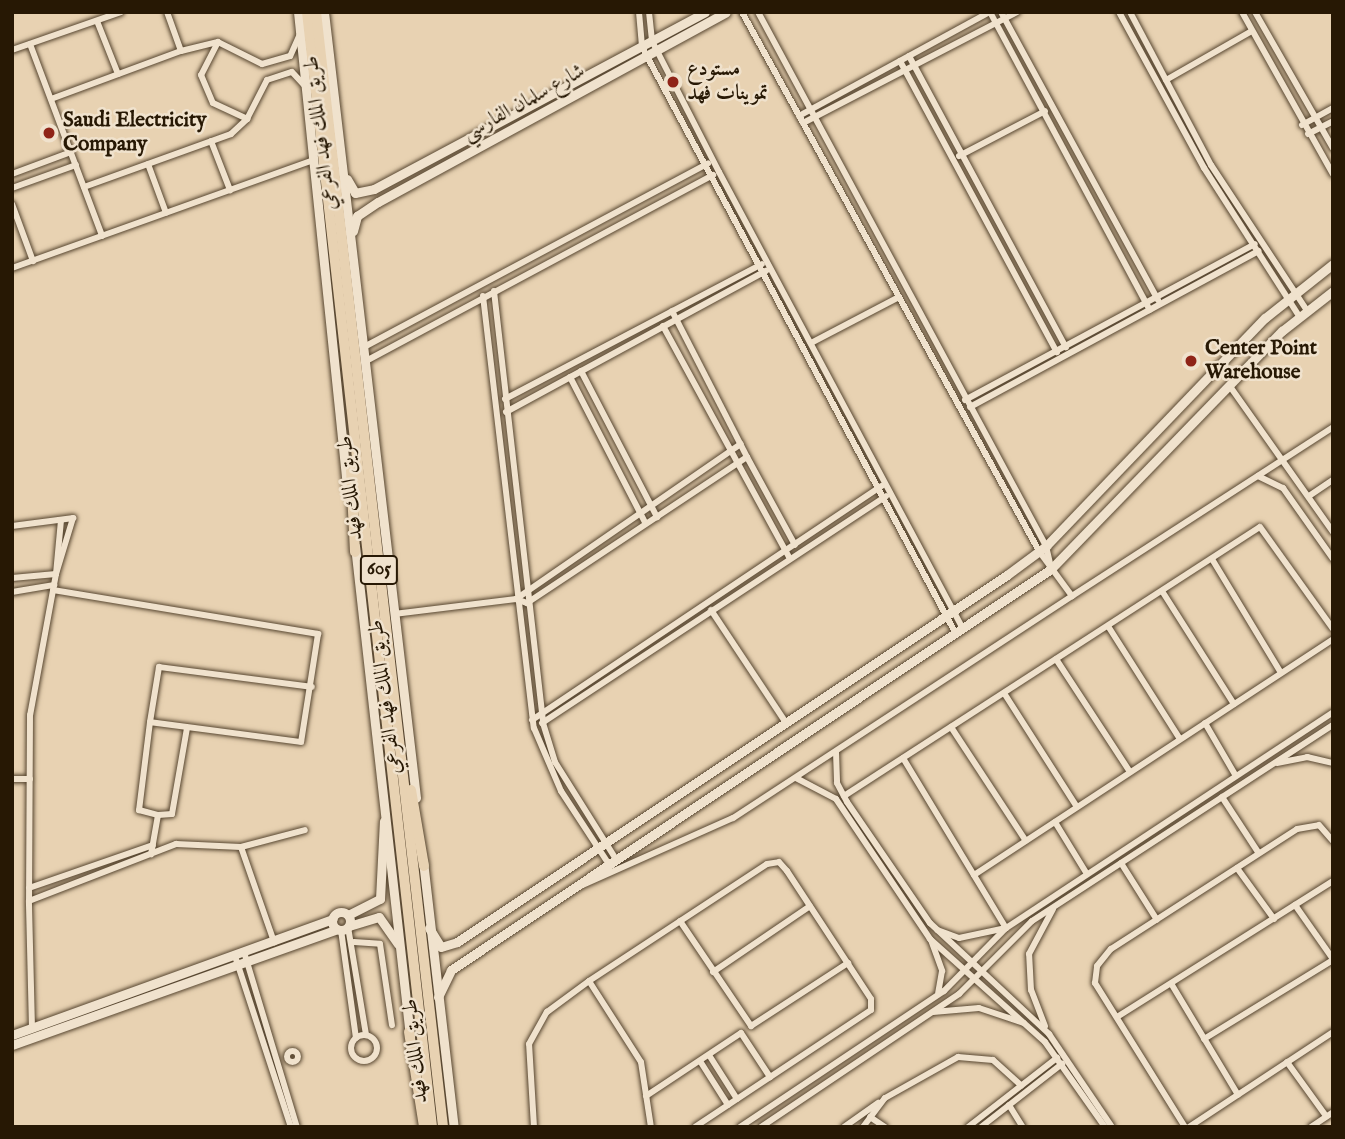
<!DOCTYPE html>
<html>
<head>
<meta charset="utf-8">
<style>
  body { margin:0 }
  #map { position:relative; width:1345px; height:1139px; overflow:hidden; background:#e8d2b2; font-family:"IM FELL English",Amiri,serif }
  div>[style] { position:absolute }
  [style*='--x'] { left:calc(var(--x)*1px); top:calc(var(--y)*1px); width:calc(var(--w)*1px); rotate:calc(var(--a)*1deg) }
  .roads { filter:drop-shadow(0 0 2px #574630) drop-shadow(0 0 2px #574630) }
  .street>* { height:6px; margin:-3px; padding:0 3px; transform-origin:3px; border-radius:3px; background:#f0e2cd }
  .street>.ring { margin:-3px; padding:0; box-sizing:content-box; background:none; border:6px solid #f0e2cd; border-radius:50% }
  .secondary>* { height:9px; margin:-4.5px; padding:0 4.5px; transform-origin:4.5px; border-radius:4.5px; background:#f0e2cd }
  .secondary>.ring { margin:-4.5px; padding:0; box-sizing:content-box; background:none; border:9px solid #f0e2cd; border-radius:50% }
  .highway>* { height:10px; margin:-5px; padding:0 5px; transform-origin:5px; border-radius:5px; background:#e8d2b2 }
  .dots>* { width:19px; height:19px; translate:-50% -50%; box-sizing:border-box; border:4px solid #f0e2cd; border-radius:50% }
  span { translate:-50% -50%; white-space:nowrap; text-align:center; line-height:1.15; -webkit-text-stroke:5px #f0e2cd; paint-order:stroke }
  .shield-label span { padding:2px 5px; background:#f0e2cd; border:2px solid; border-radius:5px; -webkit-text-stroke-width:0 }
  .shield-label { font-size:19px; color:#271804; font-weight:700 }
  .poi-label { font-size:21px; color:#271804; font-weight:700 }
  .left { translate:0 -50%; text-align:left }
  .street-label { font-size:21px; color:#271804 }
  .frame { position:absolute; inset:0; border:14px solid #271804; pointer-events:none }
</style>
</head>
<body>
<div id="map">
  <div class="roads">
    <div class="street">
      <div style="--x:167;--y:12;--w:41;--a:70.3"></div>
      <div style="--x:181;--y:51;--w:38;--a:-14"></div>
      <div style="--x:639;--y:12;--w:35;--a:85"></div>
      <div style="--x:642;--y:47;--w:666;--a:61.86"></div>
      <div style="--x:649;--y:12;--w:29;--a:84"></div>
      <div style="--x:652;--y:41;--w:147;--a:62.9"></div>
      <div style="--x:719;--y:172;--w:518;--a:61.9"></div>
      <div style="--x:758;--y:12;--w:607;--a:61.66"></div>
      <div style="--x:1046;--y:546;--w:18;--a:77"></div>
      <div style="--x:1001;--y:12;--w:328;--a:61.4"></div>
      <div style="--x:1119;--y:12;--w:178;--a:61.4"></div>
      <div style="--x:1204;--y:168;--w:176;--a:57.3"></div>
      <div style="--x:1130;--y:12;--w:173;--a:62.1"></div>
      <div style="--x:1211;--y:165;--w:173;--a:56.6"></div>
      <div style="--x:1242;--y:12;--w:186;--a:60.7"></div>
      <div style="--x:1255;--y:12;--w:157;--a:60.2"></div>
      <div style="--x:97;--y:21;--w:57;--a:68.4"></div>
      <div style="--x:300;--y:34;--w:24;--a:114"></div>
      <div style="--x:290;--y:56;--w:29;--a:164"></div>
      <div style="--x:262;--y:64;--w:49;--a:-153.4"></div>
      <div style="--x:218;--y:42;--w:37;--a:117"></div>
      <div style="--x:201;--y:75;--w:30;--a:67"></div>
      <div style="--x:213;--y:103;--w:38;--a:25"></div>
      <div style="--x:247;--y:119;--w:44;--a:-62.9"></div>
      <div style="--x:267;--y:80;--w:26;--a:-18"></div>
      <div style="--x:292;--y:72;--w:19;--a:47"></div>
      <div style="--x:30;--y:44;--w:205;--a:69.4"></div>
      <div style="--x:12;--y:50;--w:115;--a:-19.2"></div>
      <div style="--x:909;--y:56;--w:331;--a:61.7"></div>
      <div style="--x:900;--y:61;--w:331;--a:61.7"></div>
      <div style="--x:1166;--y:80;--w:99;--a:-29.7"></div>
      <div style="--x:51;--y:99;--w:139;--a:-20.3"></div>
      <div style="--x:799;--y:116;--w:217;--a:-28.6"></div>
      <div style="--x:990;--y:12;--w:338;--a:61.8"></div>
      <div style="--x:803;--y:123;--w:241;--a:-27.4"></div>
      <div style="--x:1302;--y:125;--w:35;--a:-29"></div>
      <div style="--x:1308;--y:134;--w:28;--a:-27"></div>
      <div style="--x:211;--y:141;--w:53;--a:68.8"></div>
      <div style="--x:959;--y:156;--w:97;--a:-27.6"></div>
      <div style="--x:148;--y:164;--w:52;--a:69.8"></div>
      <div style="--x:12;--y:174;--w:63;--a:-20.4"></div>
      <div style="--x:84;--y:187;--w:156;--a:-19.8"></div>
      <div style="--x:231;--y:134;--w:22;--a:-43"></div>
      <div style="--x:12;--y:188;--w:68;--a:-19.8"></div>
      <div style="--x:12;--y:204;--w:61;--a:69.8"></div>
      <div style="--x:12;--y:268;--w:321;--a:-19.7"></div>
      <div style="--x:494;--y:291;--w:435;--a:83.5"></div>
      <div style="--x:543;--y:723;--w:41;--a:72.9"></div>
      <div style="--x:555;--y:762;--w:117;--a:57.9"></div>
      <div style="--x:483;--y:296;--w:435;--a:83.3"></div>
      <div style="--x:534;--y:728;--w:69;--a:66.8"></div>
      <div style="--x:561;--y:791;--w:90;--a:56.8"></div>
      <div style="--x:663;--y:326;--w:265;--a:61.4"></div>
      <div style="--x:811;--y:343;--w:99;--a:-27.6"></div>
      <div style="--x:364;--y:347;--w:390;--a:-28.1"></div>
      <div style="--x:366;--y:361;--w:394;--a:-28.2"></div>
      <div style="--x:581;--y:371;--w:165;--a:62.5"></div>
      <div style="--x:570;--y:377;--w:165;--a:62.7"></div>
      <div style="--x:1229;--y:385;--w:180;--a:54.7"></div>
      <div style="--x:505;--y:399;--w:290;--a:-27.7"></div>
      <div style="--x:965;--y:400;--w:329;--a:-28.3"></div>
      <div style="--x:970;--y:407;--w:328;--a:-28.4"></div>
      <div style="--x:506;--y:412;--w:296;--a:-28.5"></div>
      <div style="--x:747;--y:457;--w:100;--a:61.4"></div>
      <div style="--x:1258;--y:476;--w:28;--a:26"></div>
      <div style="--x:1283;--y:488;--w:87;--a:54.8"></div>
      <div style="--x:1309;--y:496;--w:29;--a:-34"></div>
      <div style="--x:12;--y:526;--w:62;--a:-7.5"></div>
      <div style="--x:73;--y:518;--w:59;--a:106.9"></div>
      <div style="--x:56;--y:574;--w:143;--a:100.4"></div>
      <div style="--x:30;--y:715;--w:186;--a:90.3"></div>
      <div style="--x:1212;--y:559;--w:133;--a:58.8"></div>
      <div style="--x:12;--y:578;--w:44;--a:-5.2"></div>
      <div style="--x:56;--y:574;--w:54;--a:-84.7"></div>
      <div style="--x:53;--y:590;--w:269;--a:9.4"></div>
      <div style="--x:318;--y:634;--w:109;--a:98.9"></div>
      <div style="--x:301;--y:742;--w:152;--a:-172.5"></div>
      <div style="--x:150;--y:722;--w:89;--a:97.1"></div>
      <div style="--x:139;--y:810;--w:20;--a:15"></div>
      <div style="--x:158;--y:815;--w:40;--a:100"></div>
      <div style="--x:1162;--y:591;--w:134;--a:57.5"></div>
      <div style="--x:12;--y:592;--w:43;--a:-9.5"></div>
      <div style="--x:1072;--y:596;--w:311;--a:-32.9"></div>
      <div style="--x:516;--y:599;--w:273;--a:-34.6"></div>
      <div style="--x:711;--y:610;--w:136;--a:56.4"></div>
      <div style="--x:394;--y:614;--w:123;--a:-7"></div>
      <div style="--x:516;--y:599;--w:12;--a:20"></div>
      <div style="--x:527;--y:603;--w:264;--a:-33.6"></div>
      <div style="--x:747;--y:457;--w:164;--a:-117.2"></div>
      <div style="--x:1108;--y:626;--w:134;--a:57.5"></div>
      <div style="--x:1056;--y:659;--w:135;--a:56.8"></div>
      <div style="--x:1004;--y:693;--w:135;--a:57.4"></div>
      <div style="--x:532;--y:720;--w:421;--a:-33.8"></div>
      <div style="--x:150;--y:722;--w:56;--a:-80.7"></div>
      <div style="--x:159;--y:667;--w:154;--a:7.4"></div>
      <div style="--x:542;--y:723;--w:412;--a:-33.4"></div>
      <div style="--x:1205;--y:723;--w:61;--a:59.7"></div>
      <div style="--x:951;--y:727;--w:136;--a:56.7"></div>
      <div style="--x:836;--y:752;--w:31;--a:88"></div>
      <div style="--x:837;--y:783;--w:21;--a:62"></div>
      <div style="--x:847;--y:802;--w:147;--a:55.6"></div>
      <div style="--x:930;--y:923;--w:163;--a:43"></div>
      <div style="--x:1049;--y:1034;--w:112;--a:55.9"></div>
      <div style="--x:903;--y:758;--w:199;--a:58.8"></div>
      <div style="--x:1006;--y:928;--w:48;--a:168"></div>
      <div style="--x:959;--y:938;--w:23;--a:-160"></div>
      <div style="--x:1277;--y:763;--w:31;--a:-11"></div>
      <div style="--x:1307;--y:757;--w:27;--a:13"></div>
      <div style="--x:796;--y:778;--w:45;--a:27.7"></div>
      <div style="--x:836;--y:799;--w:169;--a:56.1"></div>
      <div style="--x:930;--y:939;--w:154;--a:41.8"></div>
      <div style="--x:1045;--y:1042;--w:104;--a:54.8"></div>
      <div style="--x:12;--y:779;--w:18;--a:0"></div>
      <div style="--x:844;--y:796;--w:495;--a:-32.9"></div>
      <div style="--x:1260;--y:527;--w:125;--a:54.4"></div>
      <div style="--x:1222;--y:797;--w:66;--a:56.8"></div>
      <div style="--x:158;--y:815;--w:14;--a:-4"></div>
      <div style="--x:172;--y:814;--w:87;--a:-80.1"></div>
      <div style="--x:1055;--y:822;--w:61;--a:58.4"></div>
      <div style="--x:241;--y:847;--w:66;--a:-14.9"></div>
      <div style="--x:1121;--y:863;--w:67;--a:57.7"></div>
      <div style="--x:1237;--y:868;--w:63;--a:54"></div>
      <div style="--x:974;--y:875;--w:430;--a:-33.3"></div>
      <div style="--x:578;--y:887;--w:170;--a:-24"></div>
      <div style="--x:733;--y:818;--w:405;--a:-33.2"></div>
      <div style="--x:1072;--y:596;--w:56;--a:-126.3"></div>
      <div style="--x:1039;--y:551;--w:615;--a:-118.86"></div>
      <div style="--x:29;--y:888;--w:131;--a:-19.1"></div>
      <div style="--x:1295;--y:905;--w:66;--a:54.9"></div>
      <div style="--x:680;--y:921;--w:127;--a:55.9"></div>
      <div style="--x:751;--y:1026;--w:116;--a:-33"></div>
      <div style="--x:348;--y:927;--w:109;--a:80.5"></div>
      <div style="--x:341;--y:930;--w:109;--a:82.1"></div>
      <div style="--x:931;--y:940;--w:33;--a:70"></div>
      <div style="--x:942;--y:971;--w:22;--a:100"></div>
      <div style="--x:354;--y:942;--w:26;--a:4"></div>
      <div style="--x:380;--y:944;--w:82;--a:81.6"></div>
      <div style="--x:244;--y:952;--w:183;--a:73.2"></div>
      <div style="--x:235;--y:956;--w:180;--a:71.9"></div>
      <div style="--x:713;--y:972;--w:117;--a:-34.2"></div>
      <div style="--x:589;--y:981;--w:213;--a:-33.3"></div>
      <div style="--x:767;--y:864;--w:12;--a:-9"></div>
      <div style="--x:779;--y:862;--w:12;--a:48"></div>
      <div style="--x:787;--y:871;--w:153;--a:56.7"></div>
      <div style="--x:871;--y:999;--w:11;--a:90"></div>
      <div style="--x:871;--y:1010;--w:211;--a:146.4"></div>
      <div style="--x:1172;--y:985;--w:128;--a:59"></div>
      <div style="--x:933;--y:1012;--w:46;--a:-5"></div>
      <div style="--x:979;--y:1008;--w:47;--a:18.4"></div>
      <div style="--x:1117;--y:1017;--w:255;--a:-32.2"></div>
      <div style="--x:1045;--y:1026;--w:39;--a:-111"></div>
      <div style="--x:1031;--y:990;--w:36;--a:-93"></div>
      <div style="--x:1029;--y:954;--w:51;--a:-61.9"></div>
      <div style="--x:32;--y:1028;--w:127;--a:-91.4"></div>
      <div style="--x:29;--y:901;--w:158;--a:-21.2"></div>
      <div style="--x:176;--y:844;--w:65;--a:2.6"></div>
      <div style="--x:241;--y:847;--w:101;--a:70.8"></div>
      <div class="ring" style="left:351px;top:1035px;width:20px;height:20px"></div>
      <div style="--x:1204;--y:1039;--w:151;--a:-31.5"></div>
      <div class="ring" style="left:286.5px;top:1050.5px;width:5px;height:5px"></div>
      <div style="--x:709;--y:1055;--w:52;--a:57.5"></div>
      <div style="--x:700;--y:1061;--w:52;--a:57.5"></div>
      <div style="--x:1287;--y:1062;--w:67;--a:54.2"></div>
      <div style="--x:646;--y:1096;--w:114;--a:-33.6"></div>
      <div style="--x:741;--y:1033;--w:53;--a:56.6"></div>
      <div style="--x:1009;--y:1105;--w:26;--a:58"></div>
      <div style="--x:870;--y:1117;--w:18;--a:34"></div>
      <div style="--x:534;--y:1127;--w:83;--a:-93.4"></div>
      <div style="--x:529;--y:1044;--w:37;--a:-61"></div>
      <div style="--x:547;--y:1012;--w:52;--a:-36.4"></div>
      <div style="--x:589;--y:981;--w:96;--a:57.3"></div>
      <div style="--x:641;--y:1062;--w:66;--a:81.3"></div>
      <div style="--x:740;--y:1127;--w:245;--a:-33.7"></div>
      <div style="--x:944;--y:991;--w:88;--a:-45.5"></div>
      <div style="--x:1006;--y:928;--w:392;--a:-33.4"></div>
      <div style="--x:761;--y:1127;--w:239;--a:-33.9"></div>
      <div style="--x:959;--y:994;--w:103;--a:-45"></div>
      <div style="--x:1032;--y:921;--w:359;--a:-33.1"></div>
      <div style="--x:844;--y:1127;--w:42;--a:-35.2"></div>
      <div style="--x:863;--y:1127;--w:36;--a:-53"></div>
      <div style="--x:885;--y:1098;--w:84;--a:-29.3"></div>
      <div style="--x:958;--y:1057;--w:35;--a:5"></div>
      <div style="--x:993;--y:1060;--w:38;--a:42"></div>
      <div style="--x:968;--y:1127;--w:113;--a:-37.8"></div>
      <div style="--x:981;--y:1127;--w:103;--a:-37.9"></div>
      <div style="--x:1185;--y:1127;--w:170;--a:-122"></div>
      <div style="--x:1095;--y:983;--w:17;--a:-83"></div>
      <div style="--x:1097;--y:966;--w:22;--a:-51"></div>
      <div style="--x:1111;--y:949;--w:221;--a:-32.8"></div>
      <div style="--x:1297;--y:829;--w:22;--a:-10"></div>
      <div style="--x:1319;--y:825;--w:21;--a:49"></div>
      <div style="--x:1189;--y:1127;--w:173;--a:-33.4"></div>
      <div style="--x:1311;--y:1127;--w:27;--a:-34"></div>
    </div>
    <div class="secondary">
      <div style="--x:298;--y:12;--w:478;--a:84.1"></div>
      <div style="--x:324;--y:12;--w:791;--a:83.32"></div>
      <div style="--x:347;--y:179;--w:16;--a:60"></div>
      <div style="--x:355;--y:193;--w:19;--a:-12"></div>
      <div style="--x:374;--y:189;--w:375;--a:-28.1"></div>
      <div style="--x:353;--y:231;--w:16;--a:-75"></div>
      <div style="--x:357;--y:216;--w:25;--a:-34"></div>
      <div style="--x:378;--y:202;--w:396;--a:-28.6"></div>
      <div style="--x:355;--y:546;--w:494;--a:83.6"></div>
      <div style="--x:423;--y:861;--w:268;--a:83.4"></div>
      <div class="ring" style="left:332px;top:912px;width:9px;height:9px"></div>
      <div style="--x:348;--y:915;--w:36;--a:-27"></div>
      <div style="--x:380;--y:899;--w:78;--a:-87.1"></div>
      <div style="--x:349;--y:926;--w:31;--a:-17"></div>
      <div style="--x:379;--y:917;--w:33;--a:55"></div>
      <div style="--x:429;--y:928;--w:22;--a:58"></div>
      <div style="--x:441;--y:947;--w:17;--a:-17"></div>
      <div style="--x:457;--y:942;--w:661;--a:-33.71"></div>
      <div style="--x:1007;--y:575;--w:49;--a:-36.6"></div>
      <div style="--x:1046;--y:546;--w:316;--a:-46.2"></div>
      <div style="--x:1265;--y:318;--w:87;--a:-38.5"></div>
      <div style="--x:438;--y:997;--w:30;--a:-64"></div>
      <div style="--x:451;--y:970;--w:722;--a:-33.76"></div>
      <div style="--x:1051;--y:569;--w:332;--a:-45.9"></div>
      <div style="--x:1282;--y:331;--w:65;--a:-38.1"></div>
      <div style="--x:12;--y:1035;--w:341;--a:-19.9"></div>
      <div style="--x:12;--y:1045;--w:345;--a:-19.6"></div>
    </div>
    <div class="highway">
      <div style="--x:307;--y:12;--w:1122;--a:83.6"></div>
      <div style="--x:316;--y:12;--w:1122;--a:83.5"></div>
      <div style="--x:351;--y:470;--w:82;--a:87.2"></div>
      <div style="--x:411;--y:790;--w:77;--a:80.3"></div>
      <div style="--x:409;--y:1032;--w:96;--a:81"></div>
    </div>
  </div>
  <div class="dots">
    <div style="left:673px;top:82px;background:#8f2418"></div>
    <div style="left:49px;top:133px;background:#8f2418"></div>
    <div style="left:1191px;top:361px;background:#8f2418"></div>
  </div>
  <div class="shield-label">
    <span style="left:379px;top:570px">605</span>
  </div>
  <div class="poi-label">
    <span class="left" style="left:687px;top:82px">مستودع<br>تموينات فهد</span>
    <span class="left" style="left:63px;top:133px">Saudi Electricity<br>Company</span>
    <span class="left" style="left:1205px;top:361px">Center Point<br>Warehouse</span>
  </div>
  <div class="street-label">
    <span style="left:524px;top:103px;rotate:-29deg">شارع سلمان الفارسي</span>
    <span style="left:321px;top:133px;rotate:-97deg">طريق الملك فهد الفرعي</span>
    <span style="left:351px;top:488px;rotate:-96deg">طريق الملك فهد</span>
    <span style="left:386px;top:697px;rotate:-97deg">طريق الملك فهد الفرعي</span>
    <span style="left:416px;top:1051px;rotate:-96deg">طريق الملك فهد</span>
  </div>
  <div class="frame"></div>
</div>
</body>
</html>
